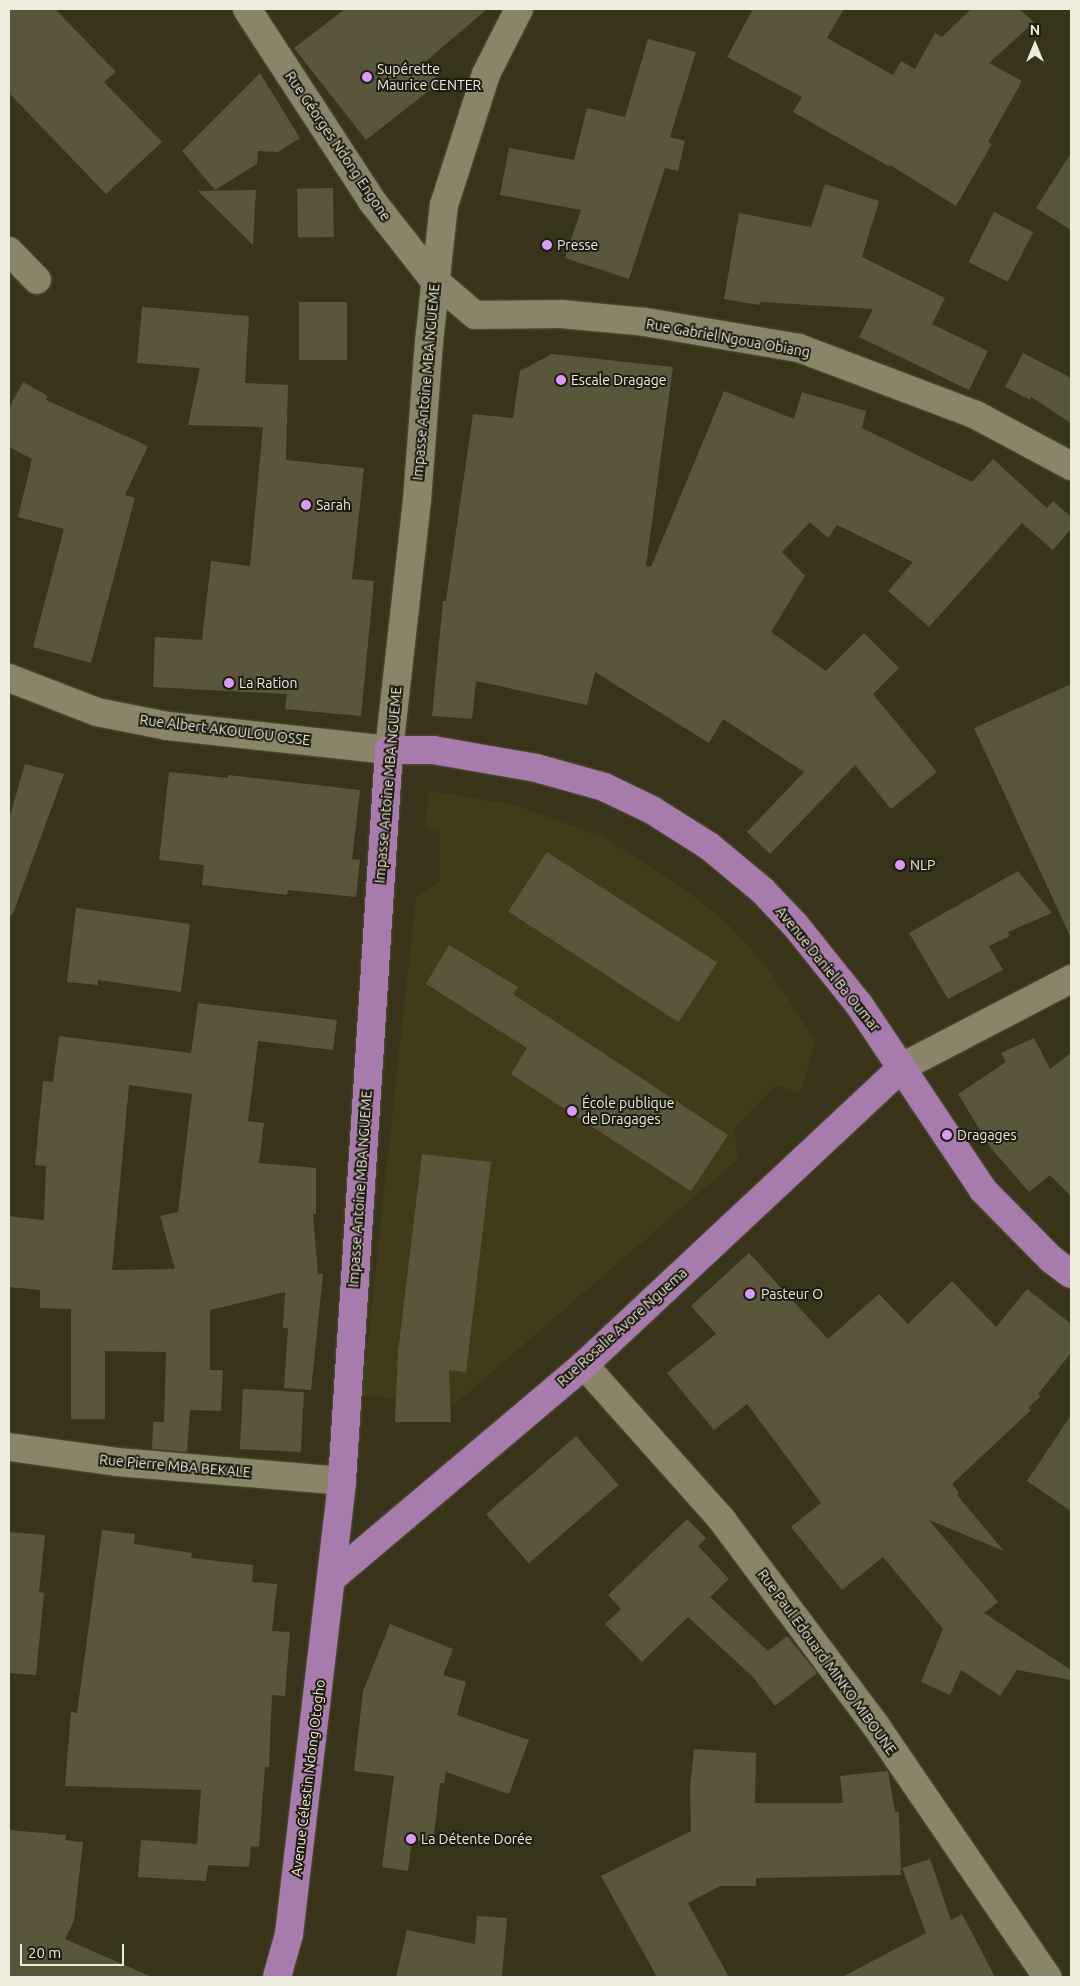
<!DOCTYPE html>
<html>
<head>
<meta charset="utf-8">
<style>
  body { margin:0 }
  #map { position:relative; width:1080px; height:1986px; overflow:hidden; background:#38341a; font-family:Ubuntu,sans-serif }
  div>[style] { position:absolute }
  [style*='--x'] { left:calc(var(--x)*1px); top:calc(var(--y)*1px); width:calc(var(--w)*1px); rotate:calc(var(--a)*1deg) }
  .built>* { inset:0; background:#413b1a }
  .building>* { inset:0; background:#5a563b; transform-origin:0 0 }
  .roads { filter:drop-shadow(0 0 1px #56523c) drop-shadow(0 0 1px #56523c) }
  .minor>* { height:28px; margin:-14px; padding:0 14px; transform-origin:14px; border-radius:14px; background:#8a8569 }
  .major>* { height:28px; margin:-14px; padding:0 14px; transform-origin:14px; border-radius:14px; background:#a87bad }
  .dots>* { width:14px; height:14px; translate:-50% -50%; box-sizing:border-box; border:2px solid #1d1c10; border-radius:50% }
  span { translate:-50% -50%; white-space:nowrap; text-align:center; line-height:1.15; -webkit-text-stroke:4px #1d1c10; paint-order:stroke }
  .poi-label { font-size:14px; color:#eeecdd }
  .left { translate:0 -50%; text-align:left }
  .street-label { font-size:14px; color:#eeecdd }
  .frame { position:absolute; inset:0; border:10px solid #eeecdd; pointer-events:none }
  .north { position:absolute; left:1010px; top:20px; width:50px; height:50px; -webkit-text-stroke:4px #1d1c10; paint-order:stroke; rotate:0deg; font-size:14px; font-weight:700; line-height:20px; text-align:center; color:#eeecdd }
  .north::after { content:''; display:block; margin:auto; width:18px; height:22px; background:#eeecdd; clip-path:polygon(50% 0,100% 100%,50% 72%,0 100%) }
  .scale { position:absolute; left:20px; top:1944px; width:104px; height:22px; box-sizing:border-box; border:2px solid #eeecdd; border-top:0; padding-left:6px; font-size:15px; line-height:18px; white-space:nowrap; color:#eeecdd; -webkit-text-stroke:4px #1d1c10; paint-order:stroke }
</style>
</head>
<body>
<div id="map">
  <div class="built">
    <div style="clip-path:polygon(429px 791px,515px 805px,605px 838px,680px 886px,727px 923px,767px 967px,816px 1041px,800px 1093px,776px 1085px,734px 1129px,738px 1159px,455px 1404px,362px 1395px,416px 897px,440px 882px,440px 832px,425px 828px)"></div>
  </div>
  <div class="building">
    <div style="clip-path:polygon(9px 9px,55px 9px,116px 72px,104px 82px,162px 142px,106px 194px,9px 93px)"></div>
    <div style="clip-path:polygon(345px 9px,487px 9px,424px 63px,440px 82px,366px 140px,294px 48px)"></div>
    <div style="clip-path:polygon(753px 9px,844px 9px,827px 38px,893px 75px,901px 61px,915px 69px,935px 33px,942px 37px,971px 9px,1019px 9px,1034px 22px,989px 63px,1022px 81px,988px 142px,992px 144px,956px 206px,890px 165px,890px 167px,793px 112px,802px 97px,727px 57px)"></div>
    <div style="clip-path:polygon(648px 39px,696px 52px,670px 137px,685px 141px,678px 171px,665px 168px,629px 279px,565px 258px,581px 210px,500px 195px,509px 148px,574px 160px,587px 108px,625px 117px)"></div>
    <div style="clip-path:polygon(260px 73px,300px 138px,278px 152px,258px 151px,257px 164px,215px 190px,182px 151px)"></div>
    <div style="clip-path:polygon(1071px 153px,1071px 230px,1036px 208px)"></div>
    <div style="clip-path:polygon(825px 184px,879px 201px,862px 257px,945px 298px,932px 324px,988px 351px,969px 390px,859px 337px,873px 309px,760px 302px,759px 305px,724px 299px,739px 213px,811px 227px)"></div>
    <div style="left:333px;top:188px;width:49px;height:36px;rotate:89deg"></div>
    <div style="clip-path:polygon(256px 190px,253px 245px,198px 191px)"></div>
    <div style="left:994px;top:212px;width:44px;height:56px;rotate:27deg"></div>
    <div style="left:299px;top:302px;width:48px;height:58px"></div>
    <div style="clip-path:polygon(142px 307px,249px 316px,245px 383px,288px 385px,286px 460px,364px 468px,352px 579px,374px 581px,361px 716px,285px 709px,287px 694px,153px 687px,155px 637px,202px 640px,211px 561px,250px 566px,263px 427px,188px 425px,200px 368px,137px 363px)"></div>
    <div style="clip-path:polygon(1023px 353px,1071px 378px,1071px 423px,1031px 397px,1030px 400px,1005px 387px)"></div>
    <div style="clip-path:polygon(552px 354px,673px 367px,646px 566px,651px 567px,724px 391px,794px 419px,802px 392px,866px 411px,862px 428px,972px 482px,993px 459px,1047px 508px,1053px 501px,1071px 517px,1071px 529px,1053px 550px,1022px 523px,929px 627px,888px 591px,913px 562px,837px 525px,828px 538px,810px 522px,782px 552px,805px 576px,771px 632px,826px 671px,864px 633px,899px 668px,873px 694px,937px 772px,891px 809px,855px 765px,770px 854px,747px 832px,804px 772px,723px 719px,709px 743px,595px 672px,587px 705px,476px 681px,472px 719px,432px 716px,443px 601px,446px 601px,473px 414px,513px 418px,520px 371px)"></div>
    <div style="clip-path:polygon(23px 382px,48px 396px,46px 400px,148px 446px,125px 495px,135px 498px,91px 663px,33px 647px,64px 529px,18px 517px,32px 459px,9px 447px,9px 408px)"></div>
    <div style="clip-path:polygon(1071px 684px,1071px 938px,974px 728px)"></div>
    <div style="clip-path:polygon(25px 764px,64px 774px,12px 916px,9px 915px,9px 819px)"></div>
    <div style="clip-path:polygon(169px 772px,228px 778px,228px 775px,360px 790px,352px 859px,360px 860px,356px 897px,288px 890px,287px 895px,202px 885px,204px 865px,159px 860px)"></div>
    <div style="left:547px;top:852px;width:203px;height:71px;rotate:33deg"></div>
    <div style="clip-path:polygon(1018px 871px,1052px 913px,1008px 932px,1010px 936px,989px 946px,1003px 970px,948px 999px,909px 933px)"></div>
    <div style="clip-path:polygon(76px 908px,190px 924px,181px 992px,98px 980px,98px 985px,67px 982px)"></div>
    <div style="clip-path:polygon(449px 945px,518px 987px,513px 994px,728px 1135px,691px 1191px,511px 1074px,527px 1048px,426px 984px)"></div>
    <div style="clip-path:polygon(evenodd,198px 1003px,337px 1020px,333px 1050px,258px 1041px,248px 1121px,264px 1123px,259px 1163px,316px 1168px,316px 1214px,313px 1214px,318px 1274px,323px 1274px,311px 1390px,284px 1388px,288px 1328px,283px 1328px,285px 1292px,210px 1310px,210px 1370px,223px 1370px,221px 1411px,190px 1410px,187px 1452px,152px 1449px,153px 1422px,164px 1422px,166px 1352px,105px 1351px,105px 1419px,71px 1419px,71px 1309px,40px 1308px,40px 1290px,9px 1287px,9px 1216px,44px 1220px,46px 1166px,35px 1165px,43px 1081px,53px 1082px,59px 1036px,191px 1053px,198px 1003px,129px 1085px,192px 1094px,178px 1212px,160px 1216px,175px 1269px,112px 1270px,129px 1085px)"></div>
    <div style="clip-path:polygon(1034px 1038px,1050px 1069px,1071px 1053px,1071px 1196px,1050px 1175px,1029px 1192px,991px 1148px,958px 1094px,1006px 1062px,1001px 1053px)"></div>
    <div style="clip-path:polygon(422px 1154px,491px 1162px,466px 1372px,449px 1370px,451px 1422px,395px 1422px,398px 1352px)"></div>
    <div style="clip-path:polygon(749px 1253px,828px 1339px,879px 1294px,908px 1324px,952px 1281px,996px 1327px,1027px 1289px,1071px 1324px,1071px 1353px,1038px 1394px,1041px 1396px,1028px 1408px,1031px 1410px,952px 1484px,959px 1493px,957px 1495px,1004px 1551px,929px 1520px,998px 1602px,984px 1613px,1071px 1670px,1071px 1680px,1017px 1670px,1000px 1696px,961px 1670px,950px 1695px,921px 1682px,943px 1629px,883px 1557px,842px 1590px,791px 1527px,821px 1503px,747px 1404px,714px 1430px,667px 1373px,716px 1334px,691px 1306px)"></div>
    <div style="left:243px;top:1389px;width:61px;height:60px;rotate:3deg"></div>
    <div style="clip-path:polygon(1071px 1415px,1071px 1511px,1027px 1481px)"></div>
    <div style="left:576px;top:1436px;width:65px;height:119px;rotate:49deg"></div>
    <div style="clip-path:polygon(687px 1519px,706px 1538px,698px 1546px,729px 1579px,710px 1597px,768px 1651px,787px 1636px,817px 1673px,775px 1706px,753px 1677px,688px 1617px,642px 1662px,605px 1624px,621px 1609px,608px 1595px)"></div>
    <div style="clip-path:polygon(102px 1530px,135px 1534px,134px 1544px,192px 1553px,191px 1558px,253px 1565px,252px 1582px,277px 1584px,272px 1631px,290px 1632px,285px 1696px,272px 1695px,269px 1767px,265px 1767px,259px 1847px,251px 1846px,249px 1867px,208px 1865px,206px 1881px,138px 1877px,141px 1840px,197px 1844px,201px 1790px,65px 1786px,71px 1712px,77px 1713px)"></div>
    <div style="clip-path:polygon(9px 1532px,45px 1535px,39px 1592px,44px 1593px,36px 1675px,9px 1673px)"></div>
    <div style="clip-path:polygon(390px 1624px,453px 1649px,443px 1675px,466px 1682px,457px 1715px,529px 1740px,509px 1794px,446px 1772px,444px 1783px,440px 1783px,433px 1843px,412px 1840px,408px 1871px,382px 1867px,394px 1776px,354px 1771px,363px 1691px)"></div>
    <div style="clip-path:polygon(694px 1749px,756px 1753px,755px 1803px,843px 1803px,840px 1776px,888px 1771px,895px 1812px,899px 1812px,901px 1875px,756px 1878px,756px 1886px,720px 1886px,688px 1903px,729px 1977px,657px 1977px,601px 1876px,691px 1831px,690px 1788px)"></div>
    <div style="clip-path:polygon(9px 1830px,66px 1835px,65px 1840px,83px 1842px,74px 1921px,65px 1939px,152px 1977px,9px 1977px)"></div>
    <div style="clip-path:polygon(930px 1859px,951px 1920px,962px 1914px,995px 1977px,842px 1977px,926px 1933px,902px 1868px)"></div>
    <div style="clip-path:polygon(477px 1916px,507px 1918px,502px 1976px,396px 1977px,407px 1930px,475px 1944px)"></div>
  </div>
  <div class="roads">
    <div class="minor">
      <div style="--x:247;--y:9;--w:229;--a:56.9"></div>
      <div style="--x:372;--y:201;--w:100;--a:51.9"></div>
      <div style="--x:434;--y:280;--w:54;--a:40.5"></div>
      <div style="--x:475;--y:315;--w:86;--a:-0.7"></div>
      <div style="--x:561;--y:314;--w:84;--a:5.4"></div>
      <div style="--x:645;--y:322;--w:156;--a:9.6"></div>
      <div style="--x:799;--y:348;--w:189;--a:20.7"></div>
      <div style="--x:976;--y:415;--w:108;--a:28.2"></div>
      <div style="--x:9;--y:251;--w:40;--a:46"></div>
      <div style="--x:9;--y:678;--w:94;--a:21.1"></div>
      <div style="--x:97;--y:712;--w:72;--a:11.2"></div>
      <div style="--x:168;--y:726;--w:222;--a:6.2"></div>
      <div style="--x:389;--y:750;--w:251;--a:-83.6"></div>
      <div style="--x:417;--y:501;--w:159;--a:-85.7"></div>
      <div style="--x:429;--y:342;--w:138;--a:-83.8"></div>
      <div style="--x:444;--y:205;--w:138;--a:-72.2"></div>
      <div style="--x:486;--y:74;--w:73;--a:-63.1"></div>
      <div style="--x:902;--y:1067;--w:191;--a:-27.5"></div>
      <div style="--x:584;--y:1365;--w:208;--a:48.3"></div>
      <div style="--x:722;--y:1520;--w:257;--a:53.2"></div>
      <div style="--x:876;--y:1726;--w:304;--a:55.7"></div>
      <div style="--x:9;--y:1447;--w:109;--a:7.9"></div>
      <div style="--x:117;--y:1462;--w:226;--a:4.8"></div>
    </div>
    <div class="major">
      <div style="--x:332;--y:1578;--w:330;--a:-40.2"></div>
      <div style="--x:584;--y:1365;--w:436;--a:-43.1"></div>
      <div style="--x:277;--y:1977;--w:45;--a:-74.4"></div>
      <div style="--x:289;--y:1934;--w:456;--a:-83.3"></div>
      <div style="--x:342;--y:1481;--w:733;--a:-86.32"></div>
      <div style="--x:389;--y:750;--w:44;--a:0"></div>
      <div style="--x:433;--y:750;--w:105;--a:9.9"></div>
      <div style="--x:536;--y:768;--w:71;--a:15.6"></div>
      <div style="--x:604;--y:787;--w:53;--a:25.6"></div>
      <div style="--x:652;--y:810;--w:67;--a:32.3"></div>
      <div style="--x:709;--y:846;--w:70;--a:39.8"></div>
      <div style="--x:763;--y:891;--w:48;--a:46.7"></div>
      <div style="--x:796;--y:926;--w:102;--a:51.3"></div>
      <div style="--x:860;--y:1006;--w:221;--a:56.2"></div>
      <div style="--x:983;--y:1190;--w:97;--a:45.4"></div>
      <div style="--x:1051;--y:1259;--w:25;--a:37"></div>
    </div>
  </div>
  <div class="dots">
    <div style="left:367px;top:77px;background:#da9af7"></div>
    <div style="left:547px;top:245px;background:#da9af7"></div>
    <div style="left:561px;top:380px;background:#da9af7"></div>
    <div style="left:306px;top:505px;background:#da9af7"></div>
    <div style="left:229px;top:683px;background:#da9af7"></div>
    <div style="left:900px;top:865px;background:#da9af7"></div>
    <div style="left:572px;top:1111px;background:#da9af7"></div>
    <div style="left:947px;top:1135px;background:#da9af7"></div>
    <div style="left:750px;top:1294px;background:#da9af7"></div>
    <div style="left:411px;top:1839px;background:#da9af7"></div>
  </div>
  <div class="poi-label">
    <span class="left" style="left:377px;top:77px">Supérette<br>Maurice CENTER</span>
    <span class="left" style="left:557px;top:245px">Presse</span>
    <span class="left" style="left:571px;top:380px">Escale Dragage</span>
    <span class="left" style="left:316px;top:505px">Sarah</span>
    <span class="left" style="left:239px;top:683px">La Ration</span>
    <span class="left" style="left:910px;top:865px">NLP</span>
    <span class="left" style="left:582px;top:1111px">École publique<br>de Dragages</span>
    <span class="left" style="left:957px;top:1135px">Dragages</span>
    <span class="left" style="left:761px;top:1294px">Pasteur O</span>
    <span class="left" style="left:421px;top:1839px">La Détente Dorée</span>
  </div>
  <div class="street-label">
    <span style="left:338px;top:146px;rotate:56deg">Rue Géorges Ndong Engone</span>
    <span style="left:728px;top:338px;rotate:10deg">Rue Gabriel Ngoua Obiang</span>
    <span style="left:426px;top:382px;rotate:-85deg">Impasse Antoine MBA NGUEME</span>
    <span style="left:225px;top:730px;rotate:7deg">Rue Albert AKOULOU OSSE</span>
    <span style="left:388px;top:785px;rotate:-85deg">Impasse Antoine MBA NGUEME</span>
    <span style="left:828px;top:969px;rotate:51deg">Avenue Daniel Ba Oumar</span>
    <span style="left:360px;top:1189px;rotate:-86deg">Impasse Antoine MBA NGUEME</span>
    <span style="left:622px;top:1327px;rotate:-42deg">Rue Rosalie Avore Nguema</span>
    <span style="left:175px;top:1466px;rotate:5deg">Rue Pierre MBA BEKALE</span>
    <span style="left:827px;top:1662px;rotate:54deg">Rue Paul Edouard MINKO MIBOUNE</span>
    <span style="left:308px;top:1778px;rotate:-83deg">Avenue Célestin Ndong Otogho</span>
  </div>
  <div class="frame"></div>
  <div class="north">N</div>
  <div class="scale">20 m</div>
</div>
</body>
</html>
